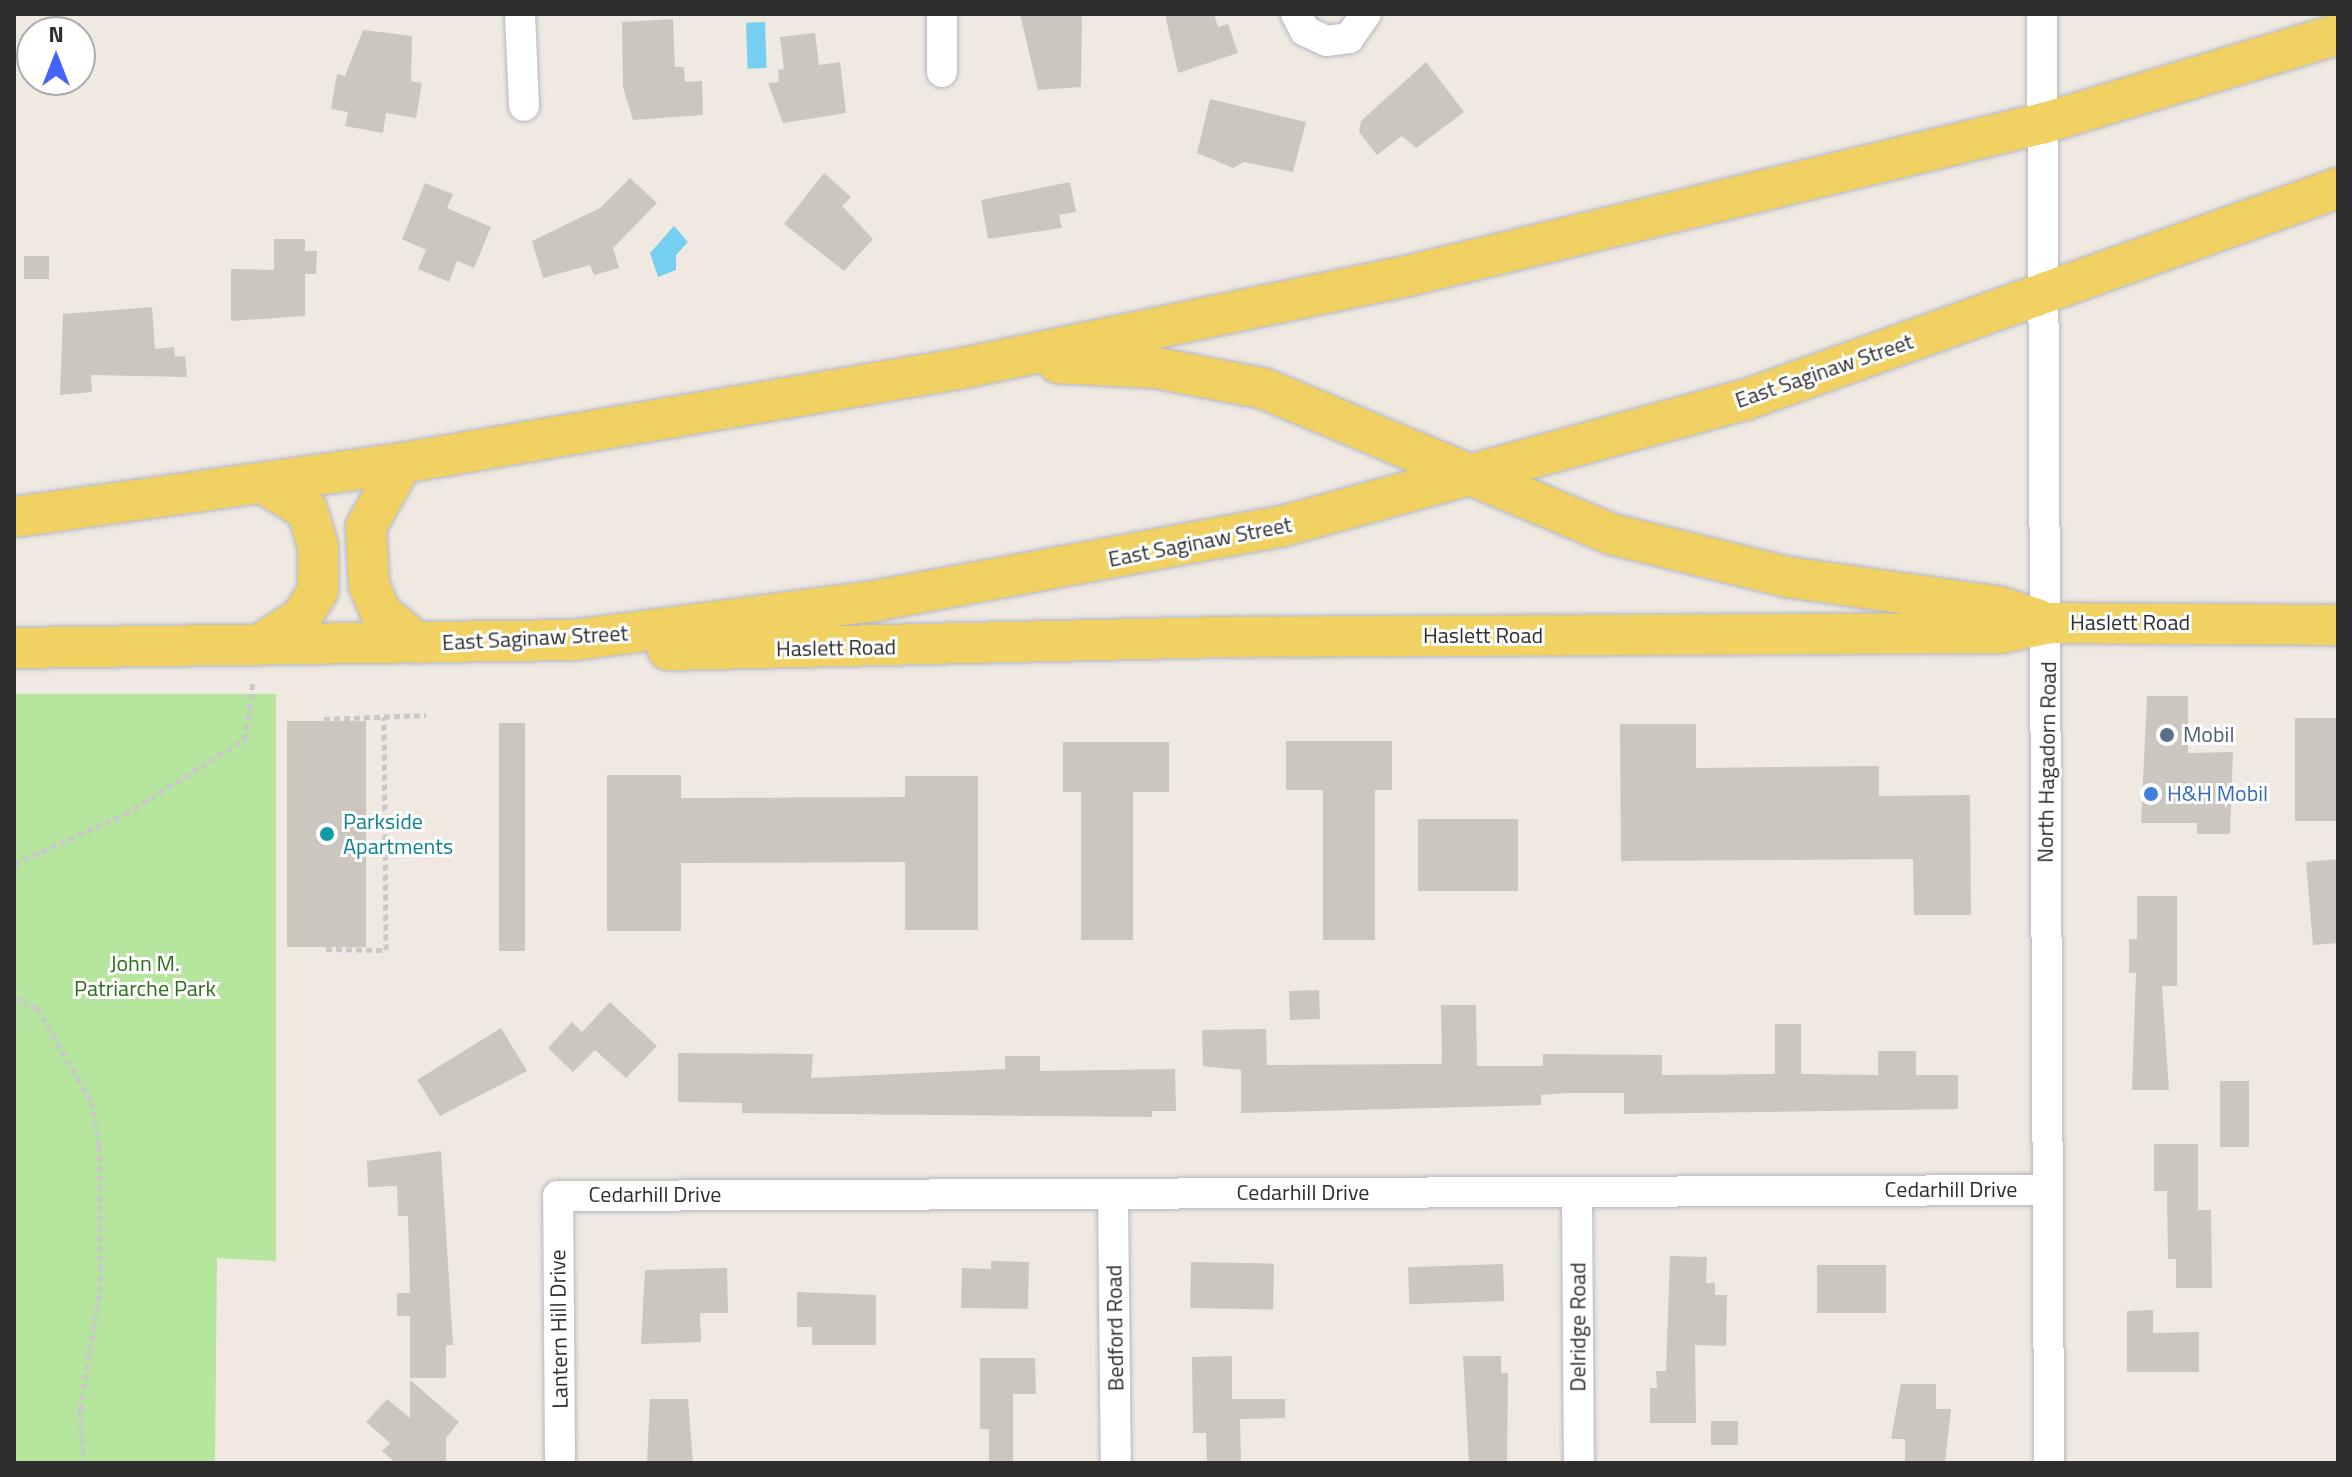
<!DOCTYPE html>
<html>
<head>
<meta charset="utf-8">
<style>
  body { margin:0 }
  #map { position:relative; width:2352px; height:1477px; overflow:hidden; background:#efe9e1; font-family:"Titillium Web",sans-serif }
  div>[style] { position:absolute }
  [style*='--x'] { left:calc(var(--x)*1px); top:calc(var(--y)*1px); width:calc(var(--w)*1px); rotate:calc(var(--a)*1deg) }
  .green>* { inset:0; background:#b6e59e }
  .water>* { inset:0; background:#75cff0; transform-origin:0 0 }
  .building>* { inset:0; background:#cbc7bf; transform-origin:0 0 }
  .path>* { height:5px; margin-top:-2.5px; transform-origin:0; background:repeating-linear-gradient(90deg,#c9c9c9 0 6px,transparent 0 10px) }
  .roads { filter:drop-shadow(0 0 2px #b4b7c1) drop-shadow(0 0 2px #b4b7c1) }
  .minor>* { height:30px; margin:-15px; padding:0 15px; transform-origin:15px; border-radius:15px; background:#fff }
  .major>* { height:40px; margin:-20px; padding:0 20px; transform-origin:20px; border-radius:20px; background:#f2d163 }
  .dots>* { width:22px; height:22px; translate:-50% -50%; box-sizing:border-box; border:4px solid #fff; border-radius:50% }
  span { translate:-50% -50%; white-space:nowrap; text-align:center; line-height:1.15; -webkit-text-stroke:6px #fff; paint-order:stroke }
  .street-label { font-size:22px; color:#2e2e2e }
  .service-label { font-size:22px; color:#4e5e75 }
  .left { translate:0 -50%; text-align:left }
  .shop-label { font-size:22px; color:#366cbe }
  .culture-label { font-size:22px; color:#0d838f }
  .park-label { font-size:22px; color:#2c6e1b }
  .frame { position:absolute; inset:0; border:16px solid #2e2e2e; pointer-events:none }
  .north { position:absolute; left:16px; top:16px; width:80px; height:80px; box-sizing:border-box; background:#fff; border:2px solid #ababab; border-radius:50%; rotate:0deg; font-size:22px; font-weight:700; line-height:32px; text-align:center; color:#2e2e2e }
  .north::after { content:''; display:block; margin:auto; width:28px; height:36px; background:#4264fb; clip-path:polygon(50% 0,100% 100%,50% 72%,0 100%) }
</style>
</head>
<body>
<div id="map">
  <div class="green">
    <div style="clip-path:polygon(14px 694px,276px 694px,276px 1261px,217px 1258px,215px 1463px,14px 1463px)"></div>
  </div>
  <div class="water">
    <div style="left:765px;top:22px;width:46px;height:19px;rotate:88deg"></div>
    <div style="clip-path:polygon(674px 226px,688px 242px,676px 255px,676px 270px,658px 277px,650px 253px)"></div>
  </div>
  <div class="building">
    <div style="clip-path:polygon(1020px 14px,1082px 14px,1081px 87px,1038px 90px)"></div>
    <div style="clip-path:polygon(1165px 14px,1214px 14px,1218px 27px,1228px 24px,1238px 53px,1178px 73px)"></div>
    <div style="clip-path:polygon(673px 19px,675px 67px,684px 67px,685px 82px,702px 81px,703px 115px,633px 120px,623px 87px,622px 22px)"></div>
    <div style="clip-path:polygon(363px 30px,412px 36px,411px 81px,422px 83px,416px 118px,386px 113px,383px 133px,345px 126px,348px 112px,331px 109px,337px 74px,345px 76px)"></div>
    <div style="clip-path:polygon(815px 33px,819px 65px,840px 62px,846px 113px,783px 123px,768px 83px,779px 82px,778px 70px,784px 69px,780px 37px)"></div>
    <div style="clip-path:polygon(1426px 62px,1464px 112px,1416px 148px,1402px 136px,1377px 155px,1359px 132px,1361px 121px)"></div>
    <div style="clip-path:polygon(1210px 99px,1306px 122px,1293px 172px,1244px 162px,1233px 168px,1197px 153px)"></div>
    <div style="clip-path:polygon(824px 173px,851px 197px,842px 206px,873px 239px,844px 271px,784px 224px)"></div>
    <div style="clip-path:polygon(630px 178px,657px 203px,613px 248px,619px 268px,594px 275px,590px 265px,543px 278px,532px 241px,600px 208px)"></div>
    <div style="clip-path:polygon(1070px 182px,1076px 212px,1059px 215px,1062px 228px,988px 239px,981px 200px)"></div>
    <div style="clip-path:polygon(425px 183px,453px 194px,447px 208px,491px 227px,474px 268px,457px 261px,449px 282px,418px 269px,426px 250px,402px 239px)"></div>
    <div style="clip-path:polygon(274px 239px,305px 239px,305px 251px,317px 251px,316px 274px,305px 274px,305px 316px,231px 321px,231px 269px,274px 270px)"></div>
    <div style="left:24px;top:256px;width:25px;height:23px"></div>
    <div style="clip-path:polygon(152px 307px,155px 349px,174px 347px,175px 357px,185px 356px,187px 377px,91px 375px,92px 392px,60px 395px,63px 314px)"></div>
    <div style="clip-path:polygon(2147px 696px,2188px 696px,2188px 753px,2233px 752px,2230px 834px,2197px 834px,2197px 823px,2141px 823px)"></div>
    <div style="left:2295px;top:718px;width:43px;height:103px"></div>
    <div style="left:287px;top:721px;width:79px;height:226px"></div>
    <div style="left:499px;top:723px;width:26px;height:228px"></div>
    <div style="clip-path:polygon(1620px 724px,1696px 724px,1696px 768px,1879px 766px,1879px 796px,1970px 795px,1971px 915px,1914px 915px,1913px 859px,1621px 861px)"></div>
    <div style="clip-path:polygon(1286px 741px,1392px 741px,1392px 790px,1375px 790px,1375px 940px,1323px 940px,1323px 790px,1286px 790px)"></div>
    <div style="clip-path:polygon(1063px 742px,1169px 742px,1169px 792px,1133px 792px,1133px 940px,1081px 940px,1081px 792px,1063px 792px)"></div>
    <div style="clip-path:polygon(607px 775px,681px 775px,681px 798px,905px 797px,905px 776px,978px 776px,978px 930px,905px 930px,905px 862px,681px 863px,681px 931px,607px 931px)"></div>
    <div style="left:1418px;top:819px;width:100px;height:72px"></div>
    <div style="clip-path:polygon(2338px 859px,2338px 943px,2313px 945px,2306px 862px)"></div>
    <div style="clip-path:polygon(2137px 896px,2177px 896px,2177px 986px,2162px 986px,2169px 1090px,2132px 1090px,2136px 973px,2129px 973px,2129px 939px,2137px 939px)"></div>
    <div style="left:1319px;top:990px;width:29px;height:30px;rotate:88deg"></div>
    <div style="clip-path:polygon(610px 1002px,657px 1046px,626px 1078px,595px 1050px,573px 1072px,548px 1048px,572px 1022px,582px 1032px)"></div>
    <div style="clip-path:polygon(1441px 1005px,1476px 1005px,1477px 1066px,1543px 1066px,1543px 1054px,1662px 1055px,1662px 1075px,1775px 1074px,1775px 1024px,1801px 1024px,1801px 1074px,1878px 1075px,1878px 1051px,1916px 1051px,1916px 1075px,1958px 1075px,1958px 1109px,1624px 1114px,1624px 1093px,1565px 1093px,1541px 1095px,1541px 1105px,1241px 1113px,1241px 1070px,1203px 1066px,1202px 1030px,1266px 1029px,1267px 1065px,1442px 1064px)"></div>
    <div style="clip-path:polygon(501px 1028px,527px 1071px,440px 1116px,417px 1080px)"></div>
    <div style="clip-path:polygon(678px 1053px,813px 1054px,811px 1078px,1005px 1069px,1005px 1056px,1040px 1056px,1040px 1071px,1175px 1069px,1176px 1111px,1152px 1111px,1152px 1117px,742px 1113px,742px 1103px,678px 1102px)"></div>
    <div style="left:2220px;top:1081px;width:29px;height:66px"></div>
    <div style="clip-path:polygon(2154px 1144px,2198px 1144px,2198px 1210px,2211px 1210px,2212px 1288px,2176px 1288px,2176px 1259px,2168px 1259px,2167px 1191px,2154px 1191px)"></div>
    <div style="clip-path:polygon(441px 1151px,453px 1345px,446px 1345px,446px 1378px,410px 1378px,410px 1316px,397px 1316px,397px 1293px,410px 1293px,408px 1216px,398px 1216px,397px 1186px,368px 1187px,367px 1161px)"></div>
    <div style="clip-path:polygon(1670px 1256px,1707px 1257px,1706px 1283px,1715px 1283px,1715px 1295px,1727px 1295px,1726px 1346px,1695px 1345px,1696px 1423px,1650px 1423px,1650px 1388px,1657px 1388px,1656px 1371px,1666px 1371px)"></div>
    <div style="clip-path:polygon(991px 1261px,1029px 1262px,1028px 1309px,961px 1308px,962px 1268px,991px 1269px)"></div>
    <div style="left:1191px;top:1262px;width:83px;height:46px;rotate:1deg"></div>
    <div style="left:1503px;top:1264px;width:37px;height:95px;rotate:88deg"></div>
    <div style="left:1817px;top:1265px;width:69px;height:48px"></div>
    <div style="clip-path:polygon(727px 1268px,728px 1313px,700px 1313px,701px 1342px,641px 1344px,645px 1270px)"></div>
    <div style="clip-path:polygon(797px 1292px,876px 1295px,876px 1345px,812px 1345px,812px 1327px,797px 1327px)"></div>
    <div style="clip-path:polygon(2153px 1310px,2153px 1333px,2199px 1332px,2199px 1372px,2127px 1372px,2127px 1311px)"></div>
    <div style="clip-path:polygon(1232px 1356px,1232px 1399px,1285px 1399px,1285px 1418px,1240px 1419px,1241px 1463px,1207px 1463px,1206px 1433px,1193px 1433px,1192px 1357px)"></div>
    <div style="clip-path:polygon(1463px 1356px,1501px 1356px,1501px 1373px,1508px 1373px,1507px 1463px,1469px 1463px)"></div>
    <div style="clip-path:polygon(980px 1358px,1035px 1358px,1036px 1394px,1013px 1394px,1013px 1463px,989px 1463px,989px 1429px,980px 1429px)"></div>
    <div style="clip-path:polygon(410px 1380px,459px 1422px,446px 1438px,446px 1463px,396px 1463px,382px 1451px,390px 1443px,366px 1422px,387px 1399px,410px 1418px)"></div>
    <div style="clip-path:polygon(1901px 1384px,1936px 1384px,1936px 1409px,1951px 1409px,1945px 1463px,1905px 1463px,1905px 1439px,1891px 1439px)"></div>
    <div style="clip-path:polygon(650px 1399px,688px 1399px,693px 1463px,647px 1463px)"></div>
    <div style="left:1711px;top:1421px;width:27px;height:24px"></div>
  </div>
  <div class="path">
    <div style="--x:324;--y:719;--w:102;--a:-2.2"></div>
    <div style="--x:14;--y:864;--w:122;--a:-24.2"></div>
    <div style="--x:125;--y:814;--w:142;--a:-32"></div>
    <div style="--x:245;--y:739;--w:59;--a:-82.1"></div>
    <div style="--x:326;--y:949;--w:60;--a:1"></div>
    <div style="--x:386;--y:950;--w:233;--a:-90.5"></div>
    <div style="--x:14;--y:998;--w:25;--a:23"></div>
    <div style="--x:37;--y:1008;--w:108;--a:59.9"></div>
    <div style="--x:91;--y:1101;--w:45;--a:79.7"></div>
    <div style="--x:99;--y:1145;--w:140;--a:89.2"></div>
    <div style="--x:101;--y:1285;--w:126;--a:99.6"></div>
    <div style="--x:80;--y:1409;--w:54;--a:85.8"></div>
  </div>
  <div class="roads">
    <div class="minor">
      <div style="--x:520;--y:14;--w:92;--a:87.5"></div>
      <div style="--x:1296;--y:14;--w:19;--a:62"></div>
      <div style="--x:1305;--y:31;--w:23;--a:25"></div>
      <div style="--x:1326;--y:41;--w:23;--a:-7"></div>
      <div style="--x:1349;--y:38;--w:29;--a:-55"></div>
      <div style="--x:2042;--y:14;--w:1449;--a:89.72"></div>
      <div style="--x:942;--y:72;--w:58;--a:-90"></div>
      <div style="--x:1577;--y:1192;--w:271;--a:89.6"></div>
      <div style="--x:1113;--y:1194;--w:269;--a:89.4"></div>
      <div style="--x:560;--y:1463;--w:267;--a:-90.4"></div>
      <div style="--x:558;--y:1196;--w:1490;--a:-0.23"></div>
    </div>
    <div class="major">
      <div style="--x:1058;--y:363;--w:99;--a:2.9"></div>
      <div style="--x:1157;--y:368;--w:110;--a:11"></div>
      <div style="--x:1265;--y:389;--w:375;--a:22.7"></div>
      <div style="--x:1611;--y:534;--w:181;--a:13.7"></div>
      <div style="--x:1787;--y:577;--w:215;--a:8"></div>
      <div style="--x:2000;--y:607;--w:39;--a:18"></div>
      <div style="--x:402;--y:463;--w:73;--a:119.4"></div>
      <div style="--x:366;--y:527;--w:58;--a:87"></div>
      <div style="--x:369;--y:585;--w:30;--a:67"></div>
      <div style="--x:381;--y:613;--w:48;--a:39"></div>
      <div style="--x:14;--y:517;--w:392;--a:-7.9"></div>
      <div style="--x:402;--y:463;--w:564;--a:-9.6"></div>
      <div style="--x:958;--y:369;--w:459;--a:-11.7"></div>
      <div style="--x:1407;--y:276;--w:655;--a:-13.51"></div>
      <div style="--x:2044;--y:123;--w:307;--a:-16.8"></div>
      <div style="--x:259;--y:645;--w:51;--a:-33.1"></div>
      <div style="--x:302;--y:617;--w:31;--a:-59"></div>
      <div style="--x:318;--y:590;--w:44;--a:-90"></div>
      <div style="--x:318;--y:546;--w:38;--a:-107"></div>
      <div style="--x:307;--y:510;--w:52;--a:-148.5"></div>
      <div style="--x:14;--y:648;--w:560;--a:-0.82"></div>
      <div style="--x:574;--y:640;--w:303;--a:-7.4"></div>
      <div style="--x:874;--y:601;--w:416;--a:-10.4"></div>
      <div style="--x:1283;--y:526;--w:479;--a:-15.3"></div>
      <div style="--x:1745;--y:400;--w:630;--a:-19.67"></div>
      <div style="--x:668;--y:650;--w:556;--a:-1.34"></div>
      <div style="--x:1224;--y:637;--w:777;--a:-0.29"></div>
      <div style="--x:2001;--y:633;--w:50;--a:-11.5"></div>
      <div style="--x:2050;--y:623;--w:288;--a:0.4"></div>
    </div>
  </div>
  <div class="dots">
    <div style="left:2167px;top:735px;background:#5c6f8a"></div>
    <div style="left:2151px;top:794px;background:#3f7fe0"></div>
    <div style="left:327px;top:834px;background:#0f9aa8"></div>
  </div>
  <div class="street-label">
    <span style="left:1824px;top:371px;rotate:-19deg">East Saginaw Street</span>
    <span style="left:1200px;top:542px;rotate:-11deg">East Saginaw Street</span>
    <span style="left:2130px;top:623px">Haslett Road</span>
    <span style="left:1483px;top:636px">Haslett Road</span>
    <span style="left:535px;top:638px;rotate:-3deg">East Saginaw Street</span>
    <span style="left:836px;top:648px;rotate:-1deg">Haslett Road</span>
    <span style="left:2047px;top:762px;rotate:-89deg">North Hagadorn Road</span>
    <span style="left:1951px;top:1190px">Cedarhill Drive</span>
    <span style="left:1303px;top:1193px">Cedarhill Drive</span>
    <span style="left:655px;top:1195px">Cedarhill Drive</span>
    <span style="left:1578px;top:1327px;rotate:-90deg">Delridge Road</span>
    <span style="left:1115px;top:1328px;rotate:-91deg">Bedford Road</span>
    <span style="left:559px;top:1329px;rotate:-91deg">Lantern Hill Drive</span>
  </div>
  <div class="service-label">
    <span class="left" style="left:2183px;top:735px">Mobil</span>
  </div>
  <div class="shop-label">
    <span class="left" style="left:2167px;top:794px">H&amp;H Mobil</span>
  </div>
  <div class="culture-label">
    <span class="left" style="left:343px;top:834px">Parkside<br>Apartments</span>
  </div>
  <div class="park-label">
    <span style="left:145px;top:976px">John M.<br>Patriarche Park</span>
  </div>
  <div class="frame"></div>
  <div class="north">N</div>
</div>
</body>
</html>
